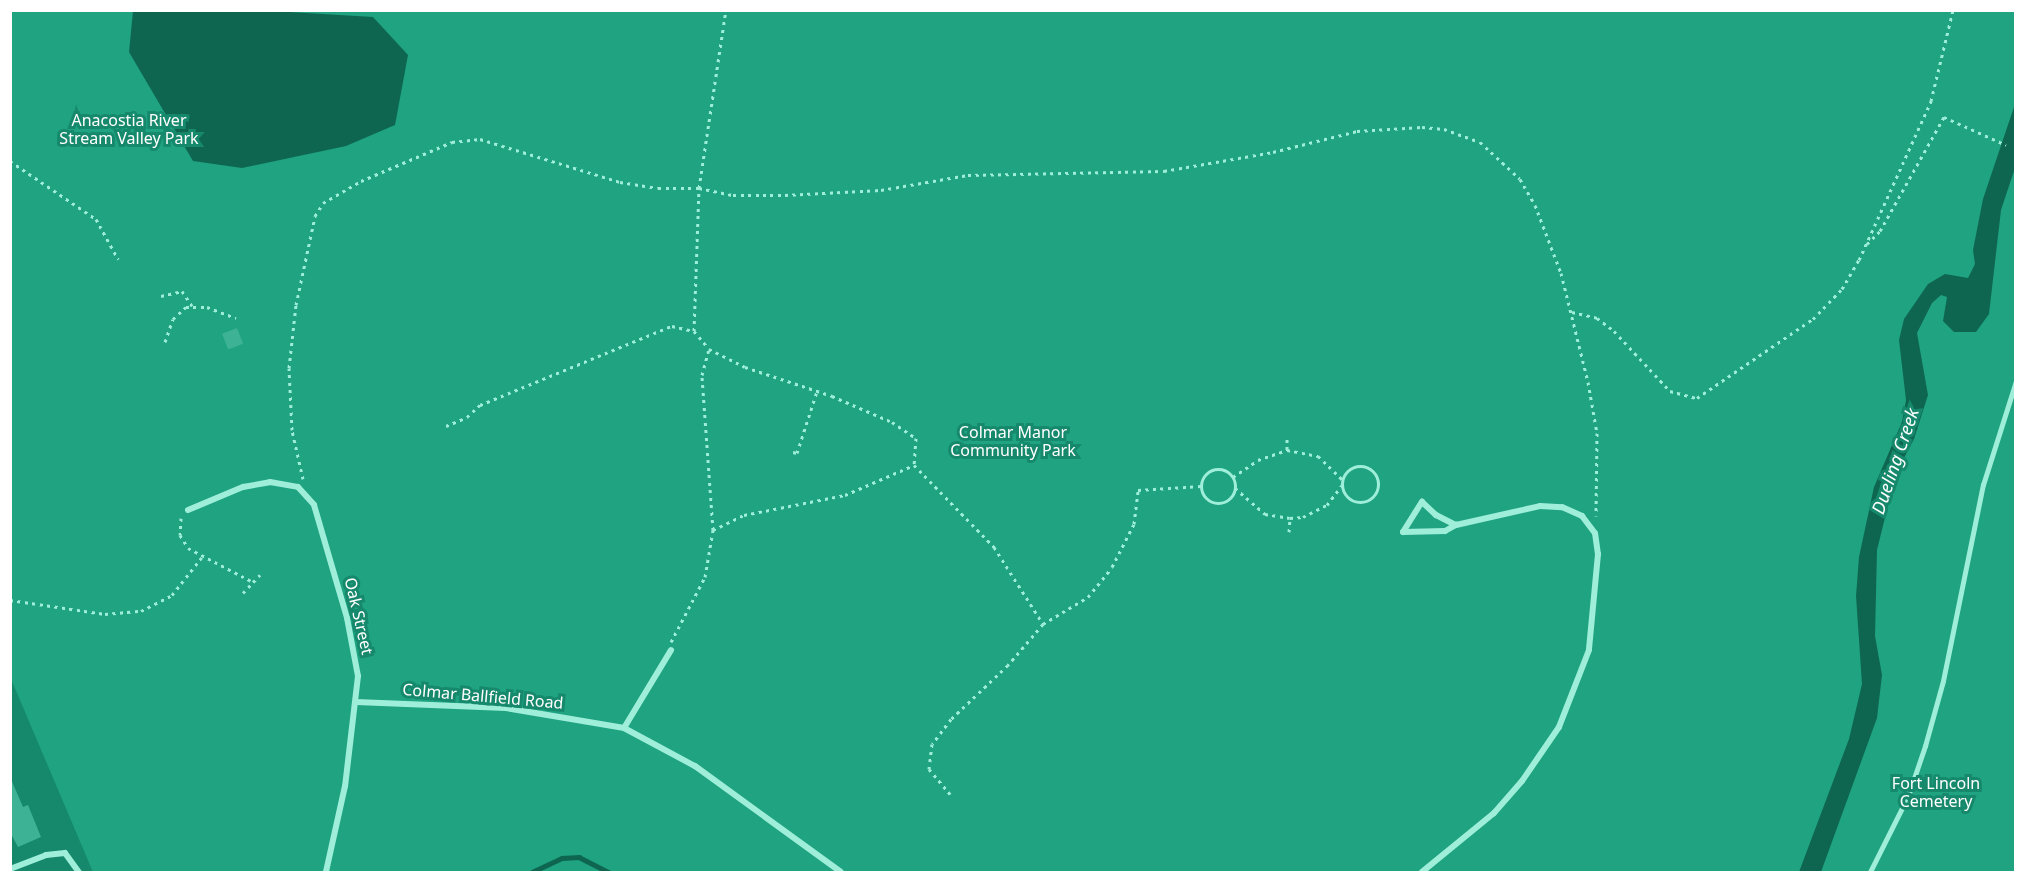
<!DOCTYPE html>
<html>
<head>
<meta charset="utf-8">
<style>
  body { margin:0 }
  #map { position:relative; width:2026px; height:883px; overflow:hidden; background:#16896c; font-family:"Noto Sans",sans-serif }
  div>[style] { position:absolute }
  [style*='--x'] { left:calc(var(--x)*1px); top:calc(var(--y)*1px); width:calc(var(--w)*1px); rotate:calc(var(--a)*1deg) }
  .green>* { inset:0; background:#1fa380 }
  .water>* { inset:0; background:#0e6651 }
  .stream>* { height:4.5px; margin:-2.25px; padding:0 2.25px; transform-origin:2.25px; border-radius:2.25px; background:#0e6651 }
  .building>* { inset:0; background:#3eb295; transform-origin:0 0 }
  .path>* { height:3px; margin-top:-1.5px; transform-origin:0; background:repeating-linear-gradient(90deg,#9eeed9 0 3px,transparent 0 7.5px) }
  .path>.ring { margin:-1.5px; padding:0; box-sizing:content-box; background:none; border:3px solid #9eeed9; border-radius:50% }
  .service>* { height:4.5px; margin:-2.25px; padding:0 2.25px; transform-origin:2.25px; border-radius:2.25px; background:#9eeed9 }
  .minor>* { height:6px; margin:-3px; padding:0 3px; transform-origin:3px; border-radius:3px; background:#9eeed9 }
  span { translate:-50% -50%; white-space:nowrap; text-align:center; line-height:1.15; -webkit-text-stroke:6px #16896c; paint-order:stroke }
  .park-label { font-size:16px; color:#fff }
  .street-label { font-size:16px; color:#fff }
  .water-label { font-size:18px; color:#fff; font-style:italic }
  .frame { position:absolute; inset:0; border:12px solid #fff; pointer-events:none }
</style>
</head>
<body>
<div id="map">
  <div class="green">
    <div style="clip-path:polygon(11px 11px,2015px 11px,2015px 872px,93px 872px,11px 679px)"></div>
  </div>
  <div class="water">
    <div style="clip-path:polygon(256px 10px,373px 17px,408px 55px,395px 125px,346px 146px,242px 168px,193px 161px,129px 52px,133px 11px)"></div>
    <div style="clip-path:polygon(2015px 104px,2015px 168px,2001px 210px,1989px 314px,1976px 332px,1954px 332px,1943px 321px,1947px 297px,1941px 295px,1932px 303px,1917px 333px,1928px 395px,1914px 439px,1896px 473px,1877px 550px,1875px 636px,1882px 675px,1877px 718px,1821px 872px,1799px 872px,1849px 739px,1862px 684px,1856px 596px,1859px 557px,1874px 487px,1902px 422px,1906px 400px,1899px 340px,1904px 319px,1928px 284px,1945px 274px,1968px 278px,1975px 264px,1973px 250px,1983px 199px)"></div>
  </div>
  <div class="stream">
    <div style="--x:532;--y:872;--w:33;--a:-25"></div>
    <div style="--x:562;--y:858;--w:17;--a:-3"></div>
    <div style="--x:579;--y:857;--w:33;--a:27"></div>
  </div>
  <div class="building">
    <div style="left:237px;top:328px;width:17px;height:16px;rotate:69deg"></div>
    <div style="clip-path:polygon(10px 777px,23px 807px,28px 805px,41px 837px,18px 847px,10px 832px)"></div>
  </div>
  <div class="path">
    <div style="--x:10;--y:161;--w:104;--a:34"></div>
    <div style="--x:96;--y:219;--w:46;--a:61.2"></div>
    <div style="--x:1867;--y:244;--w:18;--a:-45"></div>
    <div style="--x:1880;--y:231;--w:131;--a:-60.7"></div>
    <div style="--x:1944;--y:117;--w:68;--a:24.3"></div>
    <div style="--x:161;--y:296;--w:22;--a:-13"></div>
    <div style="--x:182;--y:291;--w:18;--a:56"></div>
    <div style="--x:1572;--y:312;--w:26;--a:13"></div>
    <div style="--x:1597;--y:318;--w:21;--a:37"></div>
    <div style="--x:1614;--y:331;--w:82;--a:47"></div>
    <div style="--x:1670;--y:391;--w:28;--a:15"></div>
    <div style="--x:1697;--y:398;--w:140;--a:-34.3"></div>
    <div style="--x:1813;--y:319;--w:42;--a:-46"></div>
    <div style="--x:1842;--y:289;--w:34;--a:-60"></div>
    <div style="--x:1859;--y:260;--w:175;--a:-65.6"></div>
    <div style="--x:1931;--y:101;--w:94;--a:-76.4"></div>
    <div style="--x:694;--y:331;--w:143;--a:-88"></div>
    <div style="--x:699;--y:188;--w:180;--a:-81.4"></div>
    <div style="--x:165;--y:342;--w:24;--a:-71"></div>
    <div style="--x:173;--y:319;--w:18;--a:-43"></div>
    <div style="--x:186;--y:307;--w:21;--a:0"></div>
    <div style="--x:207;--y:307;--w:31;--a:21"></div>
    <div style="--x:446;--y:426;--w:23;--a:-23"></div>
    <div style="--x:467;--y:417;--w:18;--a:-43"></div>
    <div style="--x:480;--y:405;--w:208;--a:-22.4"></div>
    <div style="--x:672;--y:326;--w:23;--a:13"></div>
    <div style="--x:694;--y:331;--w:23;--a:50"></div>
    <div style="--x:709;--y:349;--w:40;--a:26.6"></div>
    <div style="--x:745;--y:367;--w:92;--a:18.4"></div>
    <div style="--x:832;--y:396;--w:65;--a:23.4"></div>
    <div style="--x:892;--y:422;--w:29;--a:34"></div>
    <div style="--x:916;--y:438;--w:27;--a:94"></div>
    <div style="--x:914;--y:465;--w:115;--a:45.7"></div>
    <div style="--x:994;--y:547;--w:91;--a:57.5"></div>
    <div style="--x:1043;--y:624;--w:54;--a:130.5"></div>
    <div style="--x:1008;--y:665;--w:79;--a:136.5"></div>
    <div style="--x:951;--y:719;--w:31;--a:127"></div>
    <div style="--x:932;--y:744;--w:25;--a:97"></div>
    <div style="--x:929;--y:769;--w:33;--a:50"></div>
    <div style="--x:1287;--y:439;--w:11;--a:90"></div>
    <div style="--x:793;--y:452;--w:4;--a:14"></div>
    <div style="--x:797;--y:453;--w:65;--a:-72.1"></div>
    <div class="ring" style="left:1342px;top:466px;width:33px;height:33px"></div>
    <div class="ring" style="left:1201px;top:469px;width:31px;height:31px"></div>
    <div style="--x:1233;--y:477;--w:30;--a:-34"></div>
    <div style="--x:1258;--y:460;--w:31;--a:-19"></div>
    <div style="--x:1287;--y:450;--w:32;--a:11"></div>
    <div style="--x:1318;--y:456;--w:35;--a:44"></div>
    <div style="--x:303;--y:479;--w:50;--a:-102.7"></div>
    <div style="--x:292;--y:430;--w:62;--a:-92.8"></div>
    <div style="--x:289;--y:368;--w:63;--a:-83.7"></div>
    <div style="--x:296;--y:305;--w:91;--a:-77.9"></div>
    <div style="--x:315;--y:216;--w:15;--a:-58"></div>
    <div style="--x:323;--y:203;--w:44;--a:-30.1"></div>
    <div style="--x:361;--y:181;--w:99;--a:-23.2"></div>
    <div style="--x:452;--y:142;--w:28;--a:-6"></div>
    <div style="--x:480;--y:139;--w:146;--a:17.1"></div>
    <div style="--x:620;--y:182;--w:38;--a:9"></div>
    <div style="--x:658;--y:188;--w:41;--a:0"></div>
    <div style="--x:699;--y:188;--w:35;--a:12"></div>
    <div style="--x:733;--y:195;--w:52;--a:0"></div>
    <div style="--x:785;--y:195;--w:96;--a:-3"></div>
    <div style="--x:881;--y:190;--w:88;--a:-9.8"></div>
    <div style="--x:968;--y:175;--w:196;--a:-1.2"></div>
    <div style="--x:1164;--y:171;--w:111;--a:-9.9"></div>
    <div style="--x:1273;--y:152;--w:87;--a:-14"></div>
    <div style="--x:1357;--y:131;--w:65;--a:-3.5"></div>
    <div style="--x:1422;--y:127;--w:22;--a:5"></div>
    <div style="--x:1444;--y:129;--w:38;--a:20"></div>
    <div style="--x:1480;--y:142;--w:54;--a:42.8"></div>
    <div style="--x:1520;--y:179;--w:30;--a:60"></div>
    <div style="--x:1535;--y:205;--w:73;--a:69.1"></div>
    <div style="--x:1561;--y:273;--w:112;--a:76.1"></div>
    <div style="--x:1588;--y:382;--w:52;--a:80"></div>
    <div style="--x:1597;--y:433;--w:83;--a:90.7"></div>
    <div style="--x:1235;--y:488;--w:40;--a:41"></div>
    <div style="--x:1265;--y:514;--w:25;--a:9"></div>
    <div style="--x:1290;--y:518;--w:13;--a:-4"></div>
    <div style="--x:1303;--y:517;--w:27;--a:-27"></div>
    <div style="--x:1327;--y:505;--w:25;--a:-53"></div>
    <div style="--x:181;--y:518;--w:17;--a:93"></div>
    <div style="--x:180;--y:535;--w:15;--a:58"></div>
    <div style="--x:188;--y:548;--w:73;--a:27.6"></div>
    <div style="--x:713;--y:530;--w:34;--a:-26"></div>
    <div style="--x:744;--y:515;--w:103;--a:-11.2"></div>
    <div style="--x:845;--y:495;--w:75;--a:-23.5"></div>
    <div style="--x:1289;--y:532;--w:14;--a:-86"></div>
    <div style="--x:243;--y:593;--w:25;--a:-47"></div>
    <div style="--x:10;--y:600;--w:96;--a:8.4"></div>
    <div style="--x:105;--y:614;--w:36;--a:-5"></div>
    <div style="--x:141;--y:611;--w:35;--a:-27"></div>
    <div style="--x:172;--y:595;--w:48;--a:-51.7"></div>
    <div style="--x:1043;--y:624;--w:52;--a:-31"></div>
    <div style="--x:1088;--y:597;--w:38;--a:-51"></div>
    <div style="--x:1112;--y:567;--w:48;--a:-62.9"></div>
    <div style="--x:1134;--y:524;--w:34;--a:-83"></div>
    <div style="--x:1138;--y:490;--w:63;--a:-3.6"></div>
    <div style="--x:671;--y:642;--w:73;--a:-62.4"></div>
    <div style="--x:705;--y:577;--w:48;--a:-80.3"></div>
    <div style="--x:713;--y:530;--w:155;--a:-94.1"></div>
    <div style="--x:702;--y:375;--w:27;--a:-75"></div>
  </div>
  <div class="service">
    <div style="--x:1870;--y:872;--w:85;--a:-63.4"></div>
    <div style="--x:1908;--y:796;--w:53;--a:-71.2"></div>
    <div style="--x:1925;--y:746;--w:67;--a:-74.5"></div>
    <div style="--x:1943;--y:681;--w:200;--a:-78.5"></div>
    <div style="--x:1983;--y:485;--w:109;--a:-72.4"></div>
  </div>
  <div class="minor">
    <div style="--x:188;--y:510;--w:60;--a:-22.7"></div>
    <div style="--x:243;--y:487;--w:27;--a:-10"></div>
    <div style="--x:270;--y:482;--w:28;--a:10"></div>
    <div style="--x:298;--y:487;--w:24;--a:48"></div>
    <div style="--x:314;--y:505;--w:118;--a:73.7"></div>
    <div style="--x:347;--y:618;--w:59;--a:79.3"></div>
    <div style="--x:358;--y:676;--w:111;--a:96.7"></div>
    <div style="--x:345;--y:786;--w:88;--a:102.5"></div>
    <div style="--x:1403;--y:532;--w:36;--a:-58"></div>
    <div style="--x:1422;--y:502;--w:19;--a:43"></div>
    <div style="--x:1436;--y:515;--w:22;--a:27"></div>
    <div style="--x:1456;--y:525;--w:86;--a:-12.7"></div>
    <div style="--x:1540;--y:506;--w:22;--a:3"></div>
    <div style="--x:1562;--y:507;--w:22;--a:24"></div>
    <div style="--x:1582;--y:516;--w:21;--a:53"></div>
    <div style="--x:1595;--y:533;--w:21;--a:82"></div>
    <div style="--x:1598;--y:554;--w:96;--a:95.4"></div>
    <div style="--x:1589;--y:650;--w:83;--a:111.3"></div>
    <div style="--x:1559;--y:727;--w:65;--a:124.4"></div>
    <div style="--x:1522;--y:781;--w:43;--a:131.2"></div>
    <div style="--x:1494;--y:813;--w:93;--a:140.7"></div>
    <div style="--x:1403;--y:532;--w:42;--a:-1.4"></div>
    <div style="--x:1445;--y:531;--w:13;--a:-29"></div>
    <div style="--x:356;--y:702;--w:150;--a:2.3"></div>
    <div style="--x:506;--y:708;--w:120;--a:9.6"></div>
    <div style="--x:624;--y:728;--w:91;--a:-58.9"></div>
    <div style="--x:624;--y:728;--w:81;--a:28.2"></div>
    <div style="--x:695;--y:766;--w:180;--a:36"></div>
    <div style="--x:10;--y:869;--w:39;--a:-21"></div>
    <div style="--x:46;--y:855;--w:19;--a:-6"></div>
    <div style="--x:65;--y:853;--w:24;--a:54"></div>
  </div>
  <div class="park-label">
    <span style="left:129px;top:129px">Anacostia River<br>Stream Valley Park</span>
    <span style="left:1013px;top:441px">Colmar Manor<br>Community Park</span>
    <span style="left:1936px;top:792px">Fort Lincoln<br>Cemetery</span>
  </div>
  <div class="street-label">
    <span style="left:359px;top:616px;rotate:77deg">Oak Street</span>
    <span style="left:483px;top:696px;rotate:5deg">Colmar Ballfield Road</span>
  </div>
  <div class="water-label">
    <span style="left:1895px;top:461px;rotate:-71deg">Dueling Creek</span>
  </div>
  <div class="frame"></div>
</div>
</body>
</html>
